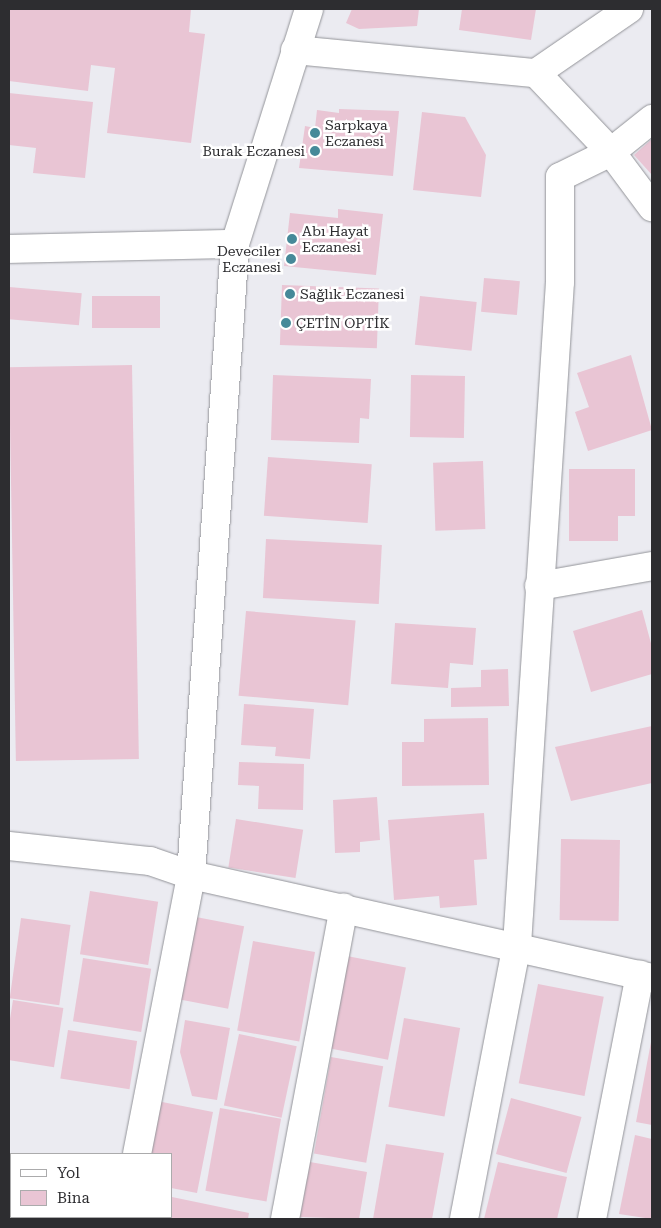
<!DOCTYPE html>
<html>
<head>
<meta charset="utf-8">
<style>
  body { margin:0 }
  #map { position:relative; width:661px; height:1228px; overflow:hidden; background:#ebebf1; font-family:"Roboto Serif",serif }
  div>[style] { position:absolute }
  [style*='--x'] { left:calc(var(--x)*1px); top:calc(var(--y)*1px); width:calc(var(--w)*1px); rotate:calc(var(--a)*1deg) }
  .building>* { inset:0; background:#e9c5d4; transform-origin:0 0 }
  .roads { filter:drop-shadow(0 0 1px #939499) drop-shadow(0 0 1px #939499) }
  .minor>* { height:28px; margin:-14px; padding:0 14px; transform-origin:14px; border-radius:14px; background:#fff }
  .dots>* { width:14px; height:14px; translate:-50% -50%; box-sizing:border-box; border:2px solid #fff; border-radius:50% }
  span { translate:-50% -50%; white-space:nowrap; text-align:center; line-height:1.15; -webkit-text-stroke:5px #fff; paint-order:stroke }
  .poi-label { font-size:14px; color:#2d2d30 }
  .left { translate:0 -50%; text-align:left }
  .right { translate:-100% -50%; text-align:right }
  .frame { position:absolute; inset:0; border:10px solid #2d2d30; pointer-events:none }
  .legend { position:absolute; left:10px; top:1153px; width:162px; height:65px; box-sizing:border-box; background:#fff; border:1px solid #ababac; margin:0; padding:6px 9px; list-style:none; font-size:15px; color:#2d2d30 }
  .legend li { display:flex; align-items:center; gap:10px; height:25px }
  .legend b { width:25px; border:1px solid #ababac }
</style>
</head>
<body>
<div id="map">
  <div class="building">
    <div style="clip-path:polygon(9px 9px,191px 9px,189px 32px,205px 34px,191px 143px,107px 133px,115px 68px,91px 65px,88px 91px,9px 81px)"></div>
    <div style="clip-path:polygon(352px 9px,419px 9px,417px 26px,359px 29px,346px 23px)"></div>
    <div style="clip-path:polygon(462px 9px,536px 9px,531px 40px,459px 30px)"></div>
    <div style="clip-path:polygon(9px 93px,93px 102px,85px 178px,33px 173px,36px 148px,9px 145px)"></div>
    <div style="clip-path:polygon(339px 109px,399px 111px,393px 176px,299px 168px,305px 126px,315px 128px,317px 110px,339px 113px)"></div>
    <div style="clip-path:polygon(422px 112px,465px 117px,486px 155px,481px 197px,413px 190px)"></div>
    <div style="clip-path:polygon(652px 139px,652px 175px,634px 155px)"></div>
    <div style="clip-path:polygon(338px 209px,383px 214px,376px 275px,284px 266px,290px 213px,338px 218px)"></div>
    <div style="left:484px;top:278px;width:36px;height:34px;rotate:5deg"></div>
    <div style="left:282px;top:285px;width:97px;height:60px;rotate:2deg"></div>
    <div style="left:9px;top:287px;width:73px;height:32px;rotate:5deg"></div>
    <div style="left:160px;top:296px;width:32px;height:68px;rotate:90deg"></div>
    <div style="left:420px;top:296px;width:57px;height:49px;rotate:6deg"></div>
    <div style="clip-path:polygon(631px 355px,652px 430px,588px 451px,575px 412px,589px 407px,577px 373px)"></div>
    <div style="left:132px;top:365px;width:394px;height:123px;rotate:89deg"></div>
    <div style="clip-path:polygon(273px 375px,371px 379px,369px 419px,360px 418px,359px 443px,271px 440px)"></div>
    <div style="left:411px;top:375px;width:54px;height:62px;rotate:1deg"></div>
    <div style="left:268px;top:457px;width:104px;height:59px;rotate:4deg"></div>
    <div style="left:483px;top:461px;width:68px;height:50px;rotate:88deg"></div>
    <div style="clip-path:polygon(569px 469px,635px 469px,635px 516px,618px 516px,618px 541px,569px 541px)"></div>
    <div style="left:266px;top:539px;width:116px;height:59px;rotate:3deg"></div>
    <div style="clip-path:polygon(642px 610px,652px 647px,652px 674px,591px 692px,573px 631px)"></div>
    <div style="left:246px;top:611px;width:110px;height:85px;rotate:5deg"></div>
    <div style="clip-path:polygon(395px 623px,476px 628px,473px 665px,450px 663px,448px 688px,391px 684px)"></div>
    <div style="clip-path:polygon(508px 669px,509px 706px,451px 707px,451px 688px,481px 687px,481px 670px)"></div>
    <div style="clip-path:polygon(244px 704px,314px 709px,310px 759px,275px 756px,276px 747px,241px 745px)"></div>
    <div style="clip-path:polygon(488px 718px,489px 785px,402px 786px,402px 742px,424px 742px,424px 719px)"></div>
    <div style="clip-path:polygon(652px 726px,652px 783px,571px 801px,555px 747px)"></div>
    <div style="clip-path:polygon(239px 762px,304px 764px,303px 810px,258px 809px,259px 786px,238px 785px)"></div>
    <div style="clip-path:polygon(377px 797px,380px 840px,360px 842px,360px 852px,335px 853px,333px 800px)"></div>
    <div style="clip-path:polygon(484px 813px,487px 859px,474px 860px,477px 905px,440px 908px,439px 896px,394px 900px,388px 820px)"></div>
    <div style="left:236px;top:819px;width:68px;height:49px;rotate:9deg"></div>
    <div style="left:561px;top:839px;width:59px;height:81px;rotate:1deg"></div>
    <div style="left:90px;top:891px;width:69px;height:64px;rotate:9deg"></div>
    <div style="left:196px;top:917px;width:49px;height:84px;rotate:11deg"></div>
    <div style="left:21px;top:918px;width:50px;height:81px;rotate:8deg"></div>
    <div style="left:253px;top:941px;width:63px;height:91px;rotate:10deg"></div>
    <div style="left:347px;top:956px;width:60px;height:94px;rotate:11deg"></div>
    <div style="left:83px;top:958px;width:69px;height:64px;rotate:9deg"></div>
    <div style="left:538px;top:984px;width:67px;height:101px;rotate:11deg"></div>
    <div style="left:13px;top:1000px;width:51px;height:60px;rotate:9deg"></div>
    <div style="left:404px;top:1018px;width:57px;height:90px;rotate:10deg"></div>
    <div style="clip-path:polygon(185px 1020px,230px 1028px,217px 1100px,192px 1096px,180px 1052px)"></div>
    <div style="left:68px;top:1030px;width:70px;height:49px;rotate:9deg"></div>
    <div style="left:239px;top:1034px;width:59px;height:73px;rotate:12deg"></div>
    <div style="clip-path:polygon(651px 1042px,652px 1042px,652px 1125px,636px 1122px)"></div>
    <div style="left:331px;top:1057px;width:53px;height:98px;rotate:10deg"></div>
    <div style="left:511px;top:1098px;width:73px;height:58px;rotate:15deg"></div>
    <div style="clip-path:polygon(157px 1101px,213px 1112px,197px 1193px,171px 1188px,171px 1154px,147px 1154px)"></div>
    <div style="left:220px;top:1108px;width:62px;height:84px;rotate:10deg"></div>
    <div style="clip-path:polygon(635px 1135px,652px 1139px,652px 1219px,619px 1214px)"></div>
    <div style="clip-path:polygon(386px 1144px,444px 1153px,432px 1219px,373px 1219px)"></div>
    <div style="clip-path:polygon(310px 1162px,367px 1172px,359px 1219px,300px 1217px)"></div>
    <div style="clip-path:polygon(498px 1162px,567px 1177px,557px 1219px,484px 1219px)"></div>
    <div style="clip-path:polygon(9px 1164px,11px 1165px,9px 1205px)"></div>
    <div style="clip-path:polygon(172px 1197px,249px 1213px,248px 1219px,167px 1219px)"></div>
  </div>
  <div class="roads">
    <div class="minor">
      <div style="--x:295;--y:50;--w:242;--a:5.5"></div>
      <div style="--x:536;--y:73;--w:113;--a:-34.5"></div>
      <div style="--x:536;--y:73;--w:109;--a:46.5"></div>
      <div style="--x:611;--y:152;--w:69;--a:53.3"></div>
      <div style="--x:9;--y:249;--w:226;--a:-1.3"></div>
      <div style="--x:539;--y:586;--w:115;--a:-10"></div>
      <div style="--x:9;--y:846;--w:142;--a:6.1"></div>
      <div style="--x:150;--y:861;--w:43;--a:18.9"></div>
      <div style="--x:191;--y:875;--w:472;--a:12.6"></div>
      <div style="--x:137;--y:1154;--w:284;--a:-79"></div>
      <div style="--x:191;--y:875;--w:633;--a:-86.01"></div>
      <div style="--x:235;--y:244;--w:246;--a:-72.5"></div>
      <div style="--x:137;--y:1219;--w:2;--a:-90"></div>
      <div style="--x:285;--y:1219;--w:317;--a:-79.3"></div>
      <div style="--x:464;--y:1219;--w:279;--a:-79.1"></div>
      <div style="--x:517;--y:945;--w:664;--a:-86.29"></div>
      <div style="--x:560;--y:282;--w:105;--a:-90"></div>
      <div style="--x:560;--y:177;--w:57;--a:-26.1"></div>
      <div style="--x:611;--y:152;--w:53;--a:-38.8"></div>
      <div style="--x:592;--y:1219;--w:249;--a:-78.9"></div>
    </div>
  </div>
  <div class="dots">
    <div style="left:315px;top:133px;background:#468999"></div>
    <div style="left:315px;top:151px;background:#468999"></div>
    <div style="left:292px;top:239px;background:#468999"></div>
    <div style="left:291px;top:259px;background:#468999"></div>
    <div style="left:290px;top:294px;background:#468999"></div>
    <div style="left:286px;top:323px;background:#468999"></div>
  </div>
  <div class="poi-label">
    <span class="left" style="left:325px;top:133px">Sarpkaya<br>Eczanesi</span>
    <span class="right" style="left:305px;top:151px">Burak Eczanesi</span>
    <span class="left" style="left:302px;top:239px">Abı Hayat<br>Eczanesi</span>
    <span class="right" style="left:281px;top:259px">Deveciler<br>Eczanesi</span>
    <span class="left" style="left:300px;top:294px">Sağlık Eczanesi</span>
    <span class="left" style="left:296px;top:323px">ÇETİN OPTİK</span>
  </div>
  <div class="frame"></div>
  <ul class="legend">
  <li><b style="height:6px;background:#fff"></b>Yol</li>
  <li><b style="height:14px;background:#e9c5d4"></b>Bina</li>
  </ul>
</div>
</body>
</html>
